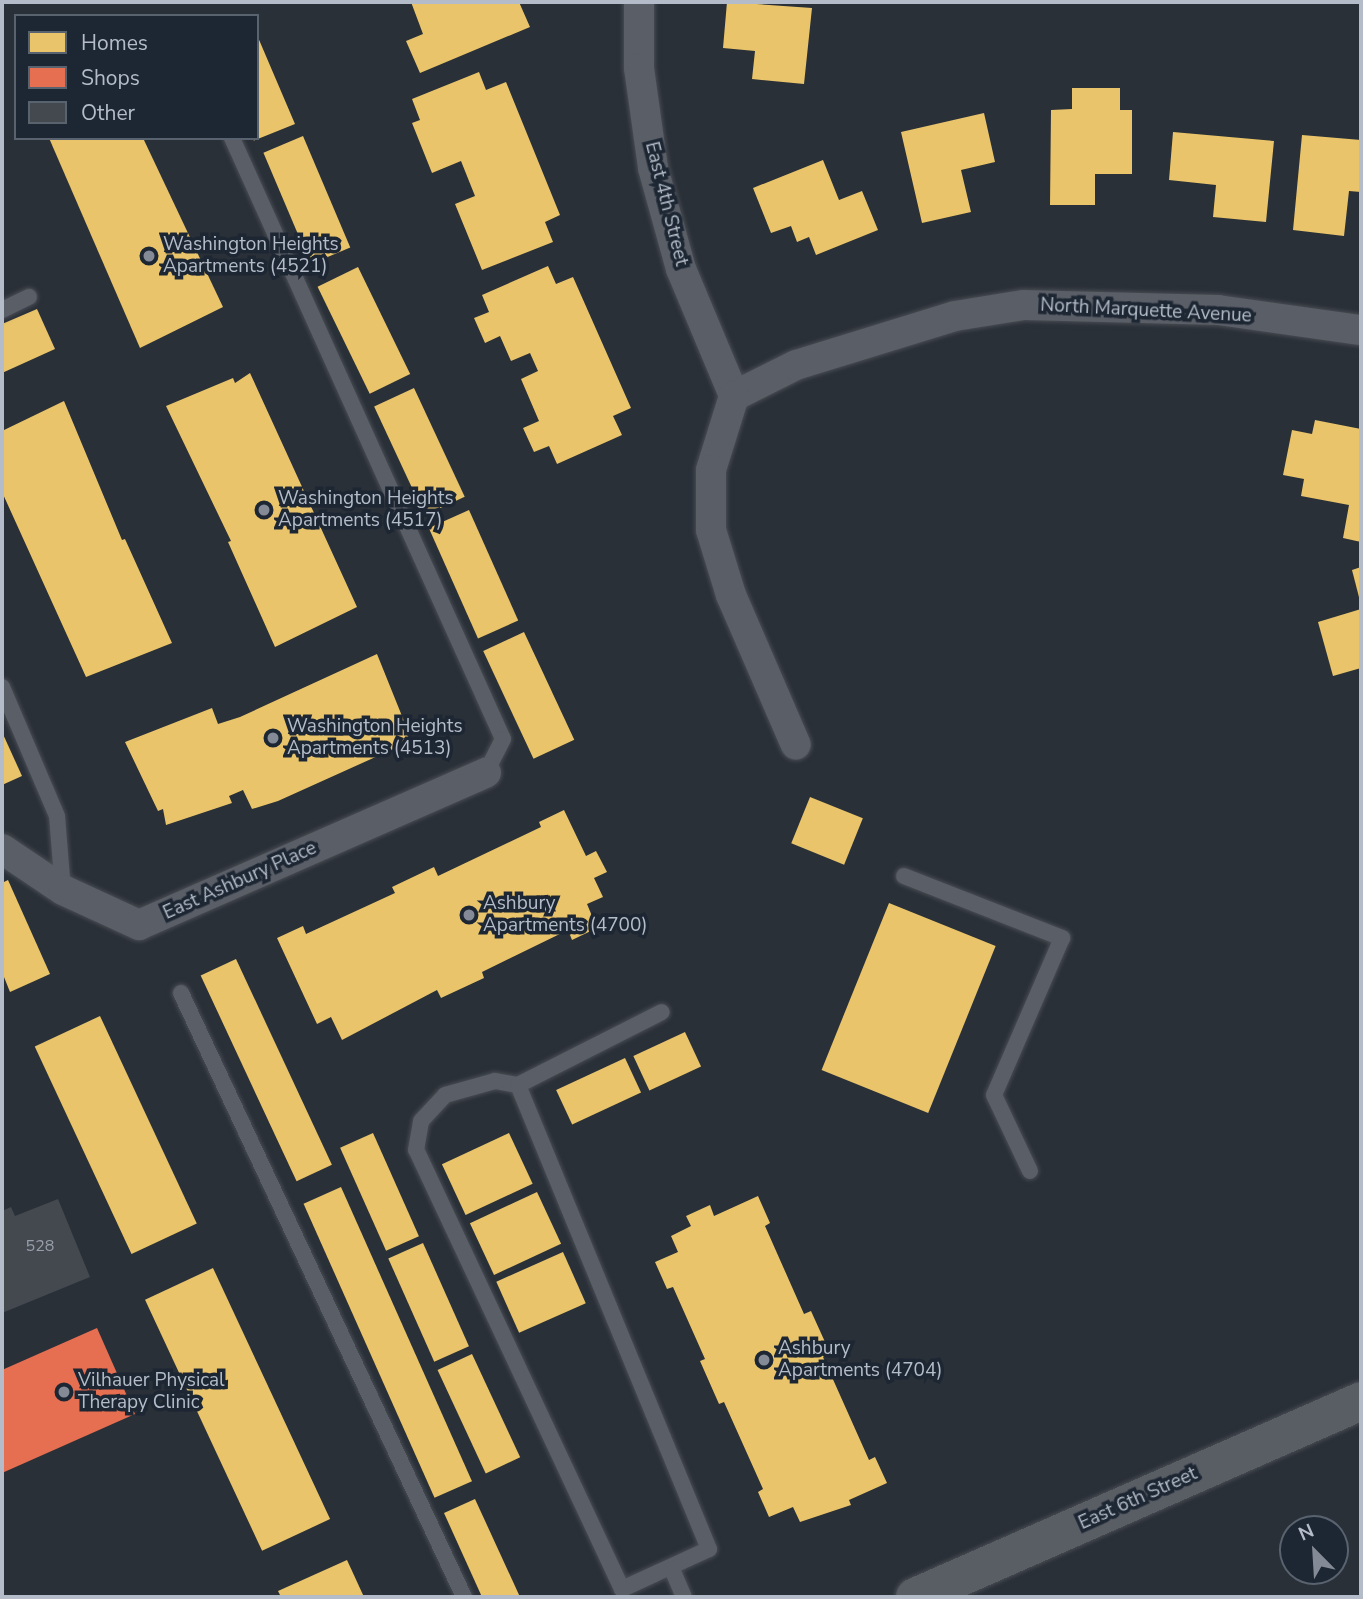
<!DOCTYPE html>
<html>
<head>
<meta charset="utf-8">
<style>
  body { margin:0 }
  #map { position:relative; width:1363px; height:1599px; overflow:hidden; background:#2a3038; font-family:"Nunito Sans",sans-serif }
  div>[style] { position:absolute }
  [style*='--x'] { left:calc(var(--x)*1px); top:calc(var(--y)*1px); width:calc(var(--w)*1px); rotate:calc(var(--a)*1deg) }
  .homes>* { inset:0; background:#e9c46a; transform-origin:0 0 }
  .shops>* { inset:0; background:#e76f51 }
  .building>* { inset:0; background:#444950 }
  .roads { filter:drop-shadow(0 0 2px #484c53) drop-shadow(0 0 2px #484c53) }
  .service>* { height:16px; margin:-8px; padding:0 8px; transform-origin:8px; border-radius:8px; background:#5a5e66 }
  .minor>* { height:30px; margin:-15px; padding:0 15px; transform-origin:15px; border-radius:15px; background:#5a5e66 }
  .secondary>* { height:38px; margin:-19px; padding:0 19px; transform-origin:19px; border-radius:19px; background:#595d64 }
  .dots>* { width:19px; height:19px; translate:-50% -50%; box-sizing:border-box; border:4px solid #1d2633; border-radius:50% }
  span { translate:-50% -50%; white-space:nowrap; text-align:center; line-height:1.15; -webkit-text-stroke:7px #1d2633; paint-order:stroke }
  .number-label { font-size:16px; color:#989fab }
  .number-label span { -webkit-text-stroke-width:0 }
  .street-label { font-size:19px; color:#b4bcc9 }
  .poi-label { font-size:19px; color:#b4bcc9 }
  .left { translate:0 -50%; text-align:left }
  .frame { position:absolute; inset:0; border:4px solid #b4bcc9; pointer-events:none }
  .legend { position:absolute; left:14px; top:14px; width:245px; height:126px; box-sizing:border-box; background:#1d2633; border:2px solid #59626f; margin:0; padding:9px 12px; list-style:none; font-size:21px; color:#b4bcc9 }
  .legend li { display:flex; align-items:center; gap:14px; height:35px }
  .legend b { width:35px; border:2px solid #59626f }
  .north { position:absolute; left:1279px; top:1515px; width:70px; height:70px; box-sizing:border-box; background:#1d2633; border:2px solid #59626f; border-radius:50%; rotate:336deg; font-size:19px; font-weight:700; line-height:28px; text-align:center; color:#b4bcc9 }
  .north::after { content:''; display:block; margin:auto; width:24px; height:32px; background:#848b96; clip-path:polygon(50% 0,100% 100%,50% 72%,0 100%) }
</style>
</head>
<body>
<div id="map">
  <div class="homes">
    <div style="clip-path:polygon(411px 2px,519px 2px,530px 27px,420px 73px,406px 41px,423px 34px)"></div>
    <div style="clip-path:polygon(727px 2px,812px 8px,804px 84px,752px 79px,755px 51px,723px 48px)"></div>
    <div style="clip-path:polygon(257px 35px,295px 124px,253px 141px,257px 138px)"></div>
    <div style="clip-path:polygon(479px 72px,486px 90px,506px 82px,560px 215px,545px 222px,553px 242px,482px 270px,455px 204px,475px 196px,461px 161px,432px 173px,412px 123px,420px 120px,412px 99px)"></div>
    <div style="clip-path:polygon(1072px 88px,1120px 88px,1120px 110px,1132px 110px,1132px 174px,1095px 174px,1095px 205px,1050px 205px,1051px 110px,1072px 109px)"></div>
    <div style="clip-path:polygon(984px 113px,995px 162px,961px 170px,971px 212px,922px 223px,901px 132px)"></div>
    <div style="clip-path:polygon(1173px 132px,1274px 141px,1266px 222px,1213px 217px,1216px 185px,1169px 180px)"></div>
    <div style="clip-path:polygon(1302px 135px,1361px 140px,1361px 192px,1349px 191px,1344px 236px,1293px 230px)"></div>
    <div style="left:303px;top:136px;width:121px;height:43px;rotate:67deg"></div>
    <div style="clip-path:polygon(49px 138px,143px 138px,223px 307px,140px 348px)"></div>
    <div style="clip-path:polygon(823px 160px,839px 200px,862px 191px,878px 230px,816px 255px,809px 237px,797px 242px,791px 226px,771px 233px,753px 188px)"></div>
    <div style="clip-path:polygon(548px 266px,556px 284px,573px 277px,631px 408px,613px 416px,622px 435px,557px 464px,549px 446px,534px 452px,523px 428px,539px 421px,521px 379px,538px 371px,530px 353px,511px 361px,500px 336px,485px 343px,474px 318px,489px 312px,482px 295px)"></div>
    <div style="left:358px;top:267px;width:119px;height:45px;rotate:64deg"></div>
    <div style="clip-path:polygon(37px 309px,55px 349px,2px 373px,2px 324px)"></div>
    <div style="clip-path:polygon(250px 373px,357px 607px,275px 647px,228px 542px,231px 541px,166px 406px,233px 378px,235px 383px)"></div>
    <div style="left:414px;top:388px;width:120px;height:44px;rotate:65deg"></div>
    <div style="clip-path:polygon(64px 401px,122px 540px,125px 539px,172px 643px,86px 677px,2px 492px,2px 431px)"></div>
    <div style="clip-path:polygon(1315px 420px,1361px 429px,1361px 542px,1343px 538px,1349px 505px,1301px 496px,1304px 479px,1283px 475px,1292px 430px,1312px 434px)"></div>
    <div style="left:469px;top:510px;width:121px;height:44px;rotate:66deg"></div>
    <div style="clip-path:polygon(1361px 567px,1361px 601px,1360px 601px,1352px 570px)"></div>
    <div style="clip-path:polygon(1361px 609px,1361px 668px,1333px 676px,1318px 622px)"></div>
    <div style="left:524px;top:632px;width:119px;height:45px;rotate:65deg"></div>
    <div style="clip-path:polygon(377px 654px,404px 721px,399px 723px,411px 741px,278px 801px,252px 809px,243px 790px,229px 796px,232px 803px,166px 825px,163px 809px,158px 811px,125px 742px,212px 708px,218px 724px,240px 717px)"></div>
    <div style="clip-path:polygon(2px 732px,22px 776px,2px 785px)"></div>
    <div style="left:810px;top:797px;width:57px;height:50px;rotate:22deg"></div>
    <div style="clip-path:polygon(564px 810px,586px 856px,596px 851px,607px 872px,594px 878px,603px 897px,587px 904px,597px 928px,572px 940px,568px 930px,482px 972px,484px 978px,441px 998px,437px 990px,342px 1040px,331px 1017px,317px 1024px,277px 938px,303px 926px,306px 934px,395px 893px,392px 887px,434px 867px,438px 876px,541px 827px,539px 822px)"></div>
    <div style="clip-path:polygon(8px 880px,50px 974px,10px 992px,2px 972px,2px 883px)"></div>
    <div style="left:889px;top:903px;width:115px;height:180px;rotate:22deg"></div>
    <div style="left:236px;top:959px;width:227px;height:39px;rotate:65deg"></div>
    <div style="left:100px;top:1016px;width:229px;height:72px;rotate:65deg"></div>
    <div style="left:685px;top:1032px;width:38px;height:57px;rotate:65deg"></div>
    <div style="left:625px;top:1058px;width:38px;height:76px;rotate:65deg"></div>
    <div style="left:373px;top:1133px;width:113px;height:36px;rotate:66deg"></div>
    <div style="left:509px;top:1133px;width:56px;height:74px;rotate:65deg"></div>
    <div style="left:341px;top:1187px;width:322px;height:41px;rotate:66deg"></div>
    <div style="left:537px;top:1192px;width:57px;height:74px;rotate:65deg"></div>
    <div style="clip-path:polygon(758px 1196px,770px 1223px,765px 1226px,804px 1314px,811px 1311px,830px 1353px,823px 1357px,869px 1460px,875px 1457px,887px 1483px,849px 1500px,851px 1505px,800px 1522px,793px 1507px,769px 1517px,758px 1492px,763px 1489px,724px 1402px,719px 1404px,700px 1361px,705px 1359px,673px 1287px,667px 1289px,655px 1262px,678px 1252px,671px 1236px,691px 1226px,686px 1216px,710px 1205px,714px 1216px)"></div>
    <div style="left:423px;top:1243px;width:113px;height:38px;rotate:66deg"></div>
    <div style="left:563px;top:1252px;width:56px;height:73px;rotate:66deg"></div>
    <div style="left:213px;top:1268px;width:277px;height:75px;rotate:65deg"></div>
    <div style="left:472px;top:1354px;width:114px;height:38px;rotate:65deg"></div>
    <div style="clip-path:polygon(475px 1499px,520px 1597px,482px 1597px,444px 1513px)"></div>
    <div style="clip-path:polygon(347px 1560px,364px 1597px,281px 1597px,278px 1591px)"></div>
  </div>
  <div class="shops">
    <div style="clip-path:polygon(97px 1328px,135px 1414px,2px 1473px,2px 1370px)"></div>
  </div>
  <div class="building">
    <div style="clip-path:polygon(58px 1199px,90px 1277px,2px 1313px,2px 1211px,11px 1207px,15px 1216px)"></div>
  </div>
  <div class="roads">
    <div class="service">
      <div style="--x:232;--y:138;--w:659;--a:65.73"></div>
      <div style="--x:503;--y:739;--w:38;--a:117"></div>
      <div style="--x:2;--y:310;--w:30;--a:-26"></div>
      <div style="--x:2;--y:687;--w:140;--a:66.9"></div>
      <div style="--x:57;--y:816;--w:74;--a:85.4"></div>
      <div style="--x:904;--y:876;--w:170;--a:21.4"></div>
      <div style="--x:1062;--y:938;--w:171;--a:113.4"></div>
      <div style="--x:994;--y:1095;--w:84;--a:64.7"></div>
      <div style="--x:181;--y:993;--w:667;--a:64.89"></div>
      <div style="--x:495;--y:1081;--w:23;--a:10"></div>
      <div style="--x:518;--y:1085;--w:502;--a:67.63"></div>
      <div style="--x:709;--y:1549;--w:96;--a:155.3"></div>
      <div style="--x:622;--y:1589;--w:485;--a:-115.1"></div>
      <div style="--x:416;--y:1150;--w:29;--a:-80"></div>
      <div style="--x:421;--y:1121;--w:35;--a:-47"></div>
      <div style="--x:445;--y:1095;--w:52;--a:-15.6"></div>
      <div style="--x:518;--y:1085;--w:161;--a:-26.9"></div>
      <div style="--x:672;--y:1569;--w:30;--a:67"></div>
    </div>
    <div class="minor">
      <div style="--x:639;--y:2;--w:66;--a:90"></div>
      <div style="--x:639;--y:68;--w:101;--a:82"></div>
      <div style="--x:653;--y:168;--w:105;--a:74.5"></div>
      <div style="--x:681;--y:269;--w:138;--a:67.3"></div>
      <div style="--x:734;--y:396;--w:69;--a:-26.6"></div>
      <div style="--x:796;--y:365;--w:166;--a:-17.1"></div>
      <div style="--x:955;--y:316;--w:70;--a:-9.1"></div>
      <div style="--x:1024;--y:305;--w:194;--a:1.5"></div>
      <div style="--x:1218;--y:310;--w:144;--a:8"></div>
      <div style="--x:734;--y:396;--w:77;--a:107.3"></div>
      <div style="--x:711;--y:470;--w:60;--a:90"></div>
      <div style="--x:711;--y:530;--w:68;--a:72.9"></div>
      <div style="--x:731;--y:595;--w:163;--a:66.6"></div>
      <div style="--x:2;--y:849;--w:73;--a:33.9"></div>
      <div style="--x:63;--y:890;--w:84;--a:24.7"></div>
      <div style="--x:139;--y:925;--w:379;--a:-23.7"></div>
    </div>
    <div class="secondary">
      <div style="--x:915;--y:1597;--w:487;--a:-23.7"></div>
    </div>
  </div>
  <div class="dots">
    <div style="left:149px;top:256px;background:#848b96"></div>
    <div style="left:264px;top:510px;background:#848b96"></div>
    <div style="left:273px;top:738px;background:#848b96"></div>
    <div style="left:469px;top:915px;background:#848b96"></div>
    <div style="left:764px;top:1360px;background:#848b96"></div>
    <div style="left:64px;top:1392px;background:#848b96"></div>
  </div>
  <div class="number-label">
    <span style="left:40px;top:1246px">528</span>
  </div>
  <div class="street-label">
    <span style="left:666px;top:204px;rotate:76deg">East 4th Street</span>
    <span style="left:1146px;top:311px;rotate:3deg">North Marquette Avenue</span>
    <span style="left:240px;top:881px;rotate:-24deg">East Ashbury Place</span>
    <span style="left:1138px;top:1499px;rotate:-24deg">East 6th Street</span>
  </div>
  <div class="poi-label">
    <span class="left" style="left:163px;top:256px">Washington Heights<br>Apartments (4521)</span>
    <span class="left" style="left:278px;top:510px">Washington Heights<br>Apartments (4517)</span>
    <span class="left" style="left:287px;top:738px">Washington Heights<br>Apartments (4513)</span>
    <span class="left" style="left:483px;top:915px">Ashbury<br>Apartments (4700)</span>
    <span class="left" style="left:778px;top:1360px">Ashbury<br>Apartments (4704)</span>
    <span class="left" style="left:78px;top:1392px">Vilhauer Physical<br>Therapy Clinic</span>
  </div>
  <div class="frame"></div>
  <ul class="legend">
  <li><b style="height:19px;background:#e9c46a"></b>Homes</li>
  <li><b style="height:19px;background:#e76f51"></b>Shops</li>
  <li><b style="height:19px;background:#444950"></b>Other</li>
  </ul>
  <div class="north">N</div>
</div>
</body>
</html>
